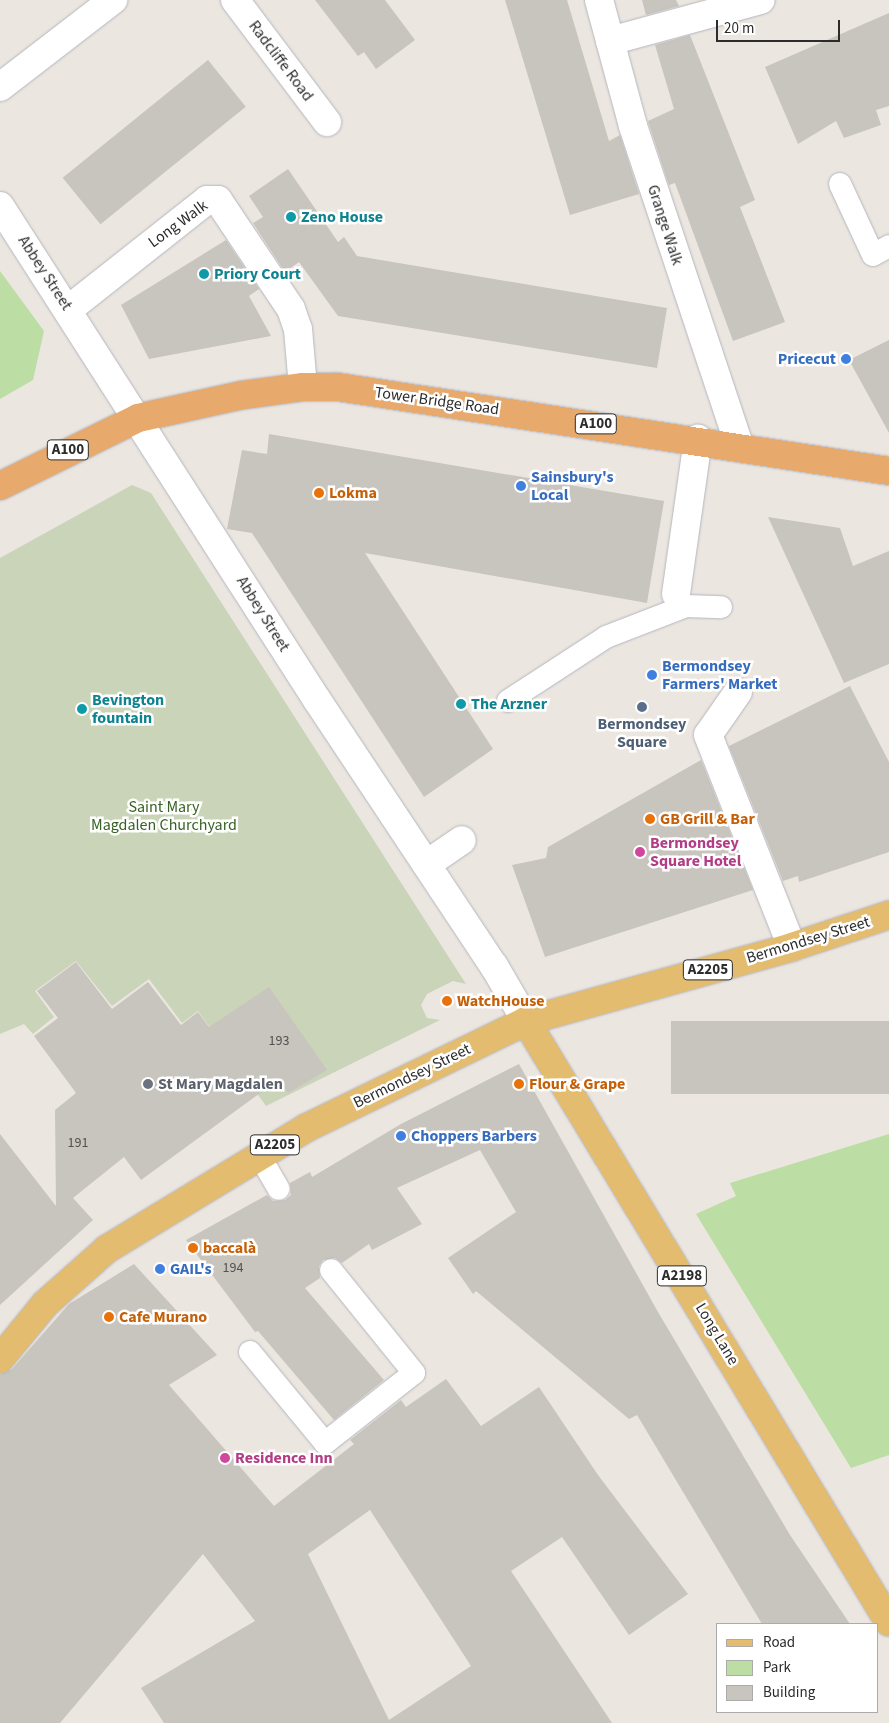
<!DOCTYPE html>
<html>
<head>
<meta charset="utf-8">
<style>
  body { margin:0 }
  #map { position:relative; width:889px; height:1723px; overflow:hidden; background:#ece6e0; font-family:"Source Sans 3",sans-serif }
  div>[style] { position:absolute }
  [style*='--x'] { left:calc(var(--x)*1px); top:calc(var(--y)*1px); width:calc(var(--w)*1px); rotate:calc(var(--a)*1deg) }
  .green>* { inset:0; background:#bcdda3 }
  .cemetery>* { inset:0; background:#c9d4b9 }
  .building>* { inset:0; background:#c8c4be; transform-origin:0 0 }
  .roads { filter:drop-shadow(0 0 1px #b4b6be) drop-shadow(0 0 1px #b4b6be) }
  .service>* { height:22px; margin:-11px; padding:0 11px; transform-origin:11px; border-radius:11px; background:#fff }
  .pedestrian>* { height:28px; margin:-14px; padding:0 14px; transform-origin:14px; border-radius:14px; background:#fff }
  .minor>* { height:28px; margin:-14px; padding:0 14px; transform-origin:14px; border-radius:14px; background:#fff }
  .secondary>* { height:28px; margin:-14px; padding:0 14px; transform-origin:14px; border-radius:14px; background:#fff }
  .primary>* { height:28px; margin:-14px; padding:0 14px; transform-origin:14px; border-radius:14px; background:#e3bc6f }
  .trunk>* { height:28px; margin:-14px; padding:0 14px; transform-origin:14px; border-radius:14px; background:#e8a96c }
  .dots>* { width:14px; height:14px; translate:-50% -50%; box-sizing:border-box; border:2px solid #fff; border-radius:50% }
  span { translate:-50% -50%; white-space:nowrap; text-align:center; line-height:1.15; -webkit-text-stroke:5px #fff; paint-order:stroke }
  .number-label { font-size:14px; color:#535250 }
  .number-label span { -webkit-text-stroke-width:0 }
  .shield-label span { padding:1px 4px; background:#fff; border:1px solid; border-radius:4px; -webkit-text-stroke-width:0 }
  .shield-label { font-size:15px; color:#2c2c2c; font-weight:700 }
  .street-label { font-size:16px; color:#2c2c2c }
  .culture-label { font-size:16px; color:#0d838f; font-weight:700 }
  .left { translate:0 -50%; text-align:left }
  .shop-label { font-size:16px; color:#366cbe; font-weight:700 }
  .right { translate:-100% -50%; text-align:right }
  .food-label { font-size:16px; color:#c56008; font-weight:700 }
  .service-label { font-size:16px; color:#4e5e75; font-weight:700 }
  .park-label { font-size:16px; color:#366323 }
  .hotel-label { font-size:16px; color:#b23c85; font-weight:700 }
  .worship-label { font-size:16px; color:#5b616d; font-weight:700 }
  .legend { position:absolute; left:716px; top:1623px; width:162px; height:90px; box-sizing:border-box; background:#fff; border:1px solid #ababab; margin:0; padding:6px 9px; list-style:none; font-size:15px; color:#2c2c2c }
  .legend li { display:flex; align-items:center; gap:10px; height:25px }
  .legend b { width:25px; border:1px solid #ababab }
  .scale { position:absolute; left:716px; top:20px; width:124px; height:22px; box-sizing:border-box; border:2px solid #2c2c2c; border-top:0; padding-left:6px; font-size:15px; line-height:18px; white-space:nowrap; color:#2c2c2c; -webkit-text-stroke:4px #fff; paint-order:stroke }
</style>
</head>
<body>
<div id="map">
  <div class="green">
    <div style="clip-path:polygon(0 271px,44px 331px,33px 380px,0 399px)"></div>
    <div style="clip-path:polygon(889px 1134px,889px 1455px,851px 1468px,696px 1214px,736px 1196px,730px 1183px)"></div>
  </div>
  <div class="cemetery">
    <div style="clip-path:polygon(132px 485px,151px 493px,466px 984px,453px 981px,427px 994px,421px 1005px,427px 1018px,440px 1020px,266px 1106px,198px 1011px,182px 1023px,149px 979px,112px 1006px,76px 961px,35px 991px,54px 1017px,33px 1034px,24px 1024px,0 1034px,0 558px)"></div>
  </div>
  <div class="building">
    <div style="clip-path:polygon(315px 0,385px 0,415px 40px,376px 69px,364px 52px,358px 56px)"></div>
    <div style="clip-path:polygon(505px 0,567px 0,609px 141px,620px 135px,639px 194px,570px 215px)"></div>
    <div style="clip-path:polygon(642px 0,676px 0,679px 6px,646px 15px)"></div>
    <div style="clip-path:polygon(889px 13px,889px 106px,876px 110px,881px 125px,844px 138px,836px 121px,798px 144px,765px 67px)"></div>
    <div style="clip-path:polygon(690px 35px,755px 200px,740px 207px,785px 322px,733px 341px,675px 183px,669px 185px,648px 121px,674px 109px,655px 45px)"></div>
    <div style="left:208px;top:60px;width:60px;height:187px;rotate:51deg"></div>
    <div style="clip-path:polygon(288px 169px,338px 242px,344px 237px,357px 256px,667px 308px,657px 368px,338px 316px,299px 262px,285px 272px,253px 223px,263px 217px,249px 196px)"></div>
    <div style="clip-path:polygon(226px 240px,259px 289px,249px 296px,271px 336px,149px 359px,121px 305px)"></div>
    <div style="clip-path:polygon(889px 340px,889px 433px,849px 360px)"></div>
    <div style="clip-path:polygon(269px 434px,664px 501px,647px 603px,365px 553px,493px 749px,424px 797px,252px 533px,227px 529px,242px 450px,267px 454px)"></div>
    <div style="clip-path:polygon(768px 517px,840px 528px,853px 566px,889px 551px,889px 664px,844px 683px)"></div>
    <div style="clip-path:polygon(850px 686px,889px 762px,889px 852px,799px 882px,798px 876px,783px 881px,729px 746px)"></div>
    <div style="clip-path:polygon(701px 760px,753px 890px,545px 957px,512px 865px,546px 858px,548px 847px)"></div>
    <div style="clip-path:polygon(76px 962px,112px 1009px,148px 982px,181px 1025px,198px 1012px,209px 1027px,269px 987px,327px 1070px,288px 1093px,278px 1080px,141px 1180px,124px 1157px,73px 1198px,93px 1220px,0 1305px,0 1134px,56px 1206px,55px 1110px,76px 1093px,34px 1036px,58px 1018px,37px 991px)"></div>
    <div style="left:889px;top:1021px;width:73px;height:218px;rotate:90deg"></div>
    <div style="clip-path:polygon(519px 1064px,658px 1312px,790px 1535px,850px 1624px,762px 1624px,637px 1415px,629px 1419px,476px 1291px,473px 1294px,448px 1258px,516px 1212px,480px 1150px,397px 1188px,422px 1224px,372px 1250px,369px 1244px,342px 1263px,335px 1258px,323px 1260px,319px 1266px,320px 1278px,305px 1288px,384px 1380px,334px 1420px,258px 1331px,255px 1332px,186px 1240px,267px 1195px,273px 1201px,285px 1200px,291px 1195px,290px 1183px,310px 1172px,312px 1177px,401px 1124px)"></div>
    <div style="clip-path:polygon(evenodd,134px 1264px,217px 1355px,169px 1385px,274px 1506px,354px 1444px,350px 1440px,401px 1400px,406px 1407px,446px 1379px,481px 1426px,539px 1387px,598px 1475px,688px 1594px,629px 1635px,562px 1537px,511px 1571px,612px 1723px,164px 1723px,141px 1688px,255px 1621px,203px 1554px,60px 1723px,0 1723px,0 1374px,12px 1369px,69px 1304px,134px 1264px,370px 1510px,471px 1666px,389px 1720px,308px 1554px,370px 1510px)"></div>
  </div>
  <div class="roads">
    <div class="service">
      <div style="--x:840;--y:184;--w:78;--a:65.1"></div>
      <div style="--x:873;--y:255;--w:18;--a:-29"></div>
      <div style="--x:508;--y:701;--w:117;--a:-33.1"></div>
      <div style="--x:606;--y:637;--w:86;--a:-21.2"></div>
      <div style="--x:686;--y:606;--w:35;--a:2"></div>
      <div style="--x:259;--y:1155;--w:39;--a:60"></div>
      <div style="--x:250;--y:1352;--w:118;--a:50.5"></div>
      <div style="--x:325;--y:1443;--w:113;--a:-38.2"></div>
      <div style="--x:414;--y:1373;--w:132;--a:-128.9"></div>
    </div>
    <div class="pedestrian">
      <div style="--x:676;--y:594;--w:157;--a:-81.9"></div>
      <div style="--x:738;--y:692;--w:52;--a:124.9"></div>
      <div style="--x:708;--y:735;--w:228;--a:68.4"></div>
      <div style="--x:427;--y:864;--w:42;--a:-34.4"></div>
    </div>
    <div class="minor">
      <div style="--x:235;--y:0;--w:153;--a:53"></div>
      <div style="--x:599;--y:0;--w:131;--a:74.9"></div>
      <div style="--x:633;--y:126;--w:339;--a:71.6"></div>
      <div style="--x:610;--y:41;--w:156;--a:-15.2"></div>
      <div style="--x:0;--y:87;--w:143;--a:-37.6"></div>
      <div style="--x:69;--y:309;--w:176;--a:-38.3"></div>
      <div style="--x:207;--y:200;--w:11;--a:0"></div>
      <div style="--x:218;--y:200;--w:131;--a:56.2"></div>
      <div style="--x:291;--y:309;--w:21;--a:71"></div>
      <div style="--x:298;--y:329;--w:58;--a:85.1"></div>
    </div>
    <div class="secondary">
      <div style="--x:0;--y:206;--w:587;--a:57.31"></div>
      <div style="--x:317;--y:700;--w:320;--a:56.4"></div>
      <div style="--x:494;--y:966;--w:64;--a:59.8"></div>
    </div>
    <div class="primary">
      <div style="--x:526;--y:1021;--w:702;--a:58.87"></div>
      <div style="--x:0;--y:1359;--w:71;--a:-50.7"></div>
      <div style="--x:45;--y:1304;--w:83;--a:-41.6"></div>
      <div style="--x:107;--y:1249;--w:233;--a:-31.3"></div>
      <div style="--x:306;--y:1128;--w:245;--a:-25.9"></div>
      <div style="--x:526;--y:1021;--w:276;--a:-15.5"></div>
      <div style="--x:792;--y:947;--w:102;--a:-18.3"></div>
    </div>
    <div class="trunk">
      <div style="--x:0;--y:486;--w:154;--a:-26.2"></div>
      <div style="--x:138;--y:418;--w:107;--a:-12.4"></div>
      <div style="--x:243;--y:395;--w:61;--a:-7.6"></div>
      <div style="--x:303;--y:387;--w:35;--a:0"></div>
      <div style="--x:338;--y:387;--w:557;--a:8.67"></div>
    </div>
  </div>
  <div class="dots">
    <div style="left:291px;top:217px;background:#0f9aa8"></div>
    <div style="left:204px;top:274px;background:#0f9aa8"></div>
    <div style="left:846px;top:359px;background:#3f7fe0"></div>
    <div style="left:521px;top:486px;background:#3f7fe0"></div>
    <div style="left:319px;top:493px;background:#e8710a"></div>
    <div style="left:652px;top:675px;background:#3f7fe0"></div>
    <div style="left:461px;top:704px;background:#0f9aa8"></div>
    <div style="left:642px;top:707px;background:#5c6f8a"></div>
    <div style="left:82px;top:709px;background:#0f9aa8"></div>
    <div style="left:650px;top:819px;background:#e8710a"></div>
    <div style="left:640px;top:852px;background:#d1479c"></div>
    <div style="left:447px;top:1001px;background:#e8710a"></div>
    <div style="left:148px;top:1084px;background:#6b7280"></div>
    <div style="left:519px;top:1084px;background:#e8710a"></div>
    <div style="left:401px;top:1136px;background:#3f7fe0"></div>
    <div style="left:193px;top:1248px;background:#e8710a"></div>
    <div style="left:160px;top:1269px;background:#3f7fe0"></div>
    <div style="left:109px;top:1317px;background:#e8710a"></div>
    <div style="left:225px;top:1458px;background:#d1479c"></div>
  </div>
  <div class="number-label">
    <span style="left:279px;top:1041px">193</span>
    <span style="left:78px;top:1143px">191</span>
    <span style="left:233px;top:1268px">194</span>
  </div>
  <div class="shield-label">
    <span style="left:596px;top:424px">A100</span>
    <span style="left:68px;top:450px">A100</span>
    <span style="left:708px;top:970px">A2205</span>
    <span style="left:275px;top:1145px">A2205</span>
    <span style="left:682px;top:1276px">A2198</span>
  </div>
  <div class="street-label">
    <span style="left:281px;top:61px;rotate:53deg">Radcliffe Road</span>
    <span style="left:178px;top:224px;rotate:-36deg">Long Walk</span>
    <span style="left:665px;top:225px;rotate:72deg">Grange Walk</span>
    <span style="left:45px;top:273px;rotate:57deg">Abbey Street</span>
    <span style="left:437px;top:401px;rotate:8deg">Tower Bridge Road</span>
    <span style="left:263px;top:614px;rotate:58deg">Abbey Street</span>
    <span style="left:808px;top:940px;rotate:-17deg">Bermondsey Street</span>
    <span style="left:412px;top:1076px;rotate:-26deg">Bermondsey Street</span>
    <span style="left:717px;top:1334px;rotate:59deg">Long Lane</span>
  </div>
  <div class="culture-label">
    <span class="left" style="left:301px;top:217px">Zeno House</span>
    <span class="left" style="left:214px;top:274px">Priory Court</span>
    <span class="left" style="left:92px;top:709px">Bevington<br>fountain</span>
    <span class="left" style="left:471px;top:704px">The Arzner</span>
  </div>
  <div class="shop-label">
    <span class="right" style="left:836px;top:359px">Pricecut</span>
    <span class="left" style="left:531px;top:486px">Sainsbury's<br>Local</span>
    <span class="left" style="left:662px;top:675px">Bermondsey<br>Farmers' Market</span>
    <span class="left" style="left:411px;top:1136px">Choppers Barbers</span>
    <span class="left" style="left:170px;top:1269px">GAIL's</span>
  </div>
  <div class="food-label">
    <span class="left" style="left:329px;top:493px">Lokma</span>
    <span class="left" style="left:660px;top:819px">GB Grill &amp; Bar</span>
    <span class="left" style="left:457px;top:1001px">WatchHouse</span>
    <span class="left" style="left:529px;top:1084px">Flour &amp; Grape</span>
    <span class="left" style="left:203px;top:1248px">baccalà</span>
    <span class="left" style="left:119px;top:1317px">Cafe Murano</span>
  </div>
  <div class="service-label">
    <span style="left:642px;top:733px">Bermondsey<br>Square</span>
  </div>
  <div class="park-label">
    <span style="left:164px;top:816px">Saint Mary<br>Magdalen Churchyard</span>
  </div>
  <div class="hotel-label">
    <span class="left" style="left:650px;top:852px">Bermondsey<br>Square Hotel</span>
    <span class="left" style="left:235px;top:1458px">Residence Inn</span>
  </div>
  <div class="worship-label">
    <span class="left" style="left:158px;top:1084px">St Mary Magdalen</span>
  </div>
  <ul class="legend">
  <li><b style="height:6px;background:#e3bc6f"></b>Road</li>
  <li><b style="height:14px;background:#bcdda3"></b>Park</li>
  <li><b style="height:14px;background:#c8c4be"></b>Building</li>
  </ul>
  <div class="scale">20 m</div>
</div>
</body>
</html>
